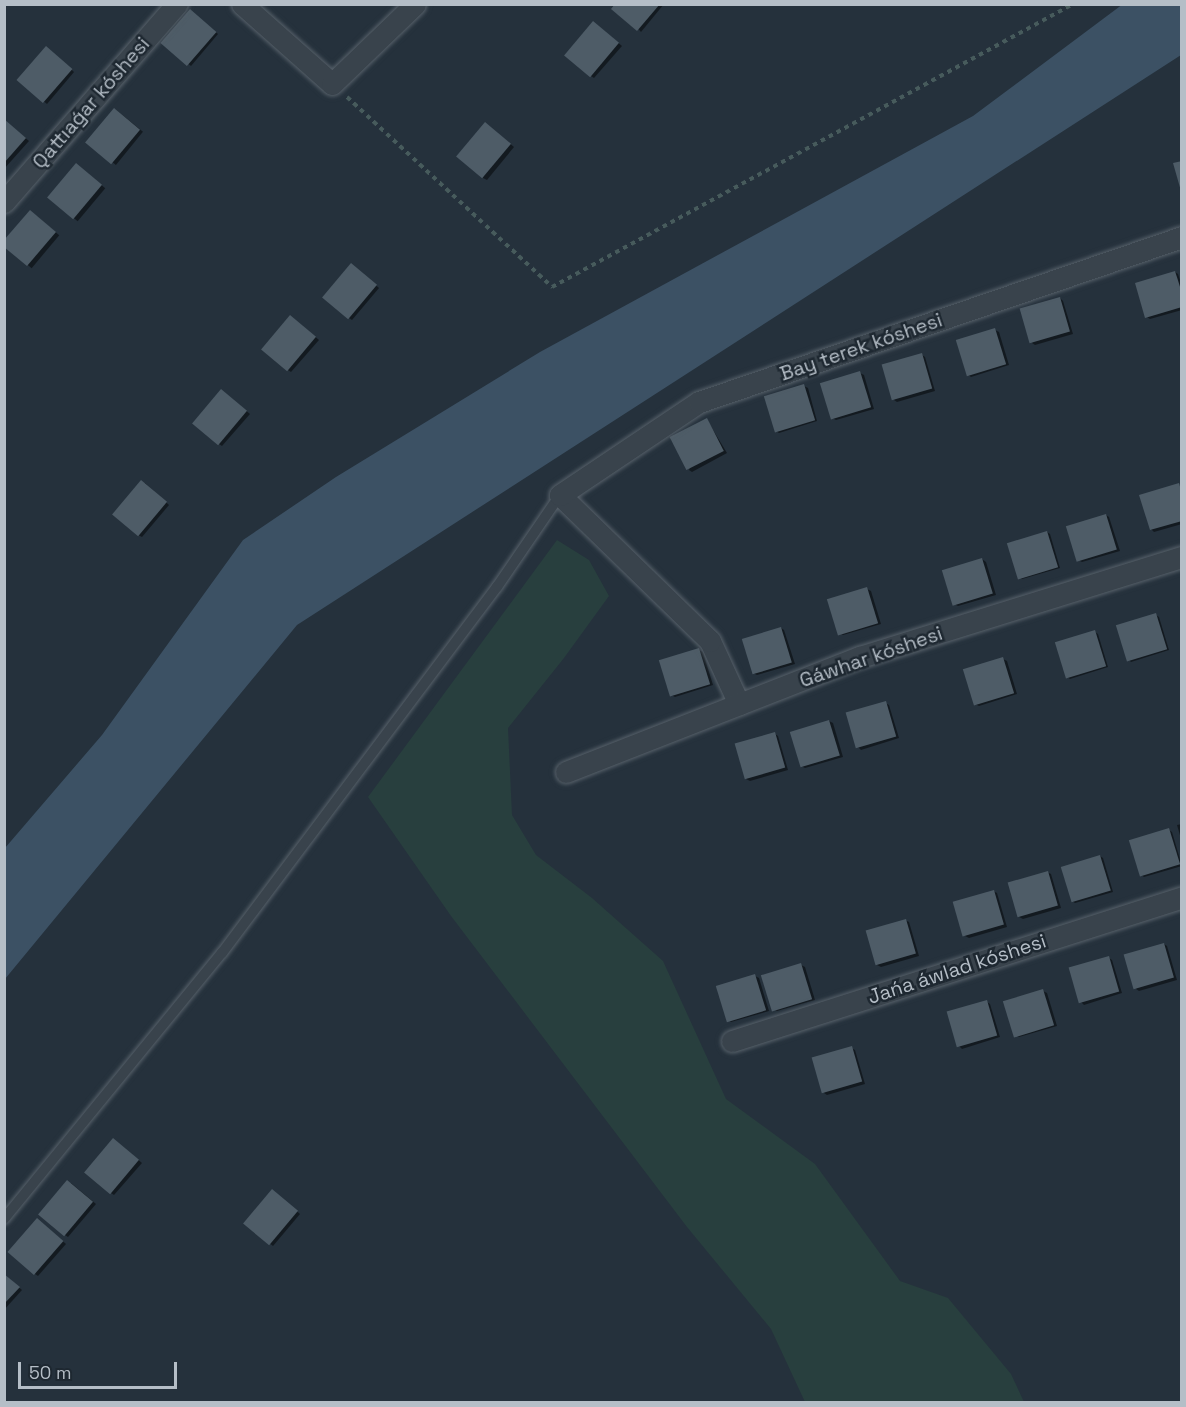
<!DOCTYPE html>
<html>
<head>
<meta charset="utf-8">
<style>
  body { margin:0 }
  #map { position:relative; width:1186px; height:1407px; overflow:hidden; background:#25313c; font-family:"Space Grotesk",sans-serif }
  div>[style] { position:absolute }
  [style*='--x'] { left:calc(var(--x)*1px); top:calc(var(--y)*1px); width:calc(var(--w)*1px); rotate:calc(var(--a)*1deg) }
  .green>* { inset:0; background:#283f3e }
  .water>* { inset:0; background:#3c5164 }
  .shadow>* { inset:0; background:#0007; transform-origin:0 0 }
  .building>* { inset:0; background:#4e5c67; transform-origin:0 0 }
  .path>* { height:4px; margin-top:-2px; transform-origin:0; background:repeating-linear-gradient(90deg,#475b5c 0 4.5px,transparent 0 9px) }
  .roads { filter:drop-shadow(0 0 2px #57616a) drop-shadow(0 0 2px #57616a) }
  .lane>* { height:10px; margin:-5px; padding:0 5px; transform-origin:5px; border-radius:5px; background:#39434c }
  .street>* { height:21px; margin:-10.5px; padding:0 10.5px; transform-origin:10.5px; border-radius:10.5px; background:#39434c }
  span { translate:-50% -50%; white-space:nowrap; text-align:center; line-height:1.15; -webkit-text-stroke:5px #1e2831; paint-order:stroke }
  .street-label { font-size:20px; color:#b5bec7 }
  .frame { position:absolute; inset:0; border:6px solid #b5bec7; pointer-events:none }
  .scale { position:absolute; left:18px; top:1362px; width:159px; height:27px; box-sizing:border-box; border:3px solid #b5bec7; border-top:0; padding-left:8px; font-size:18px; line-height:21px; white-space:nowrap; color:#b5bec7; -webkit-text-stroke:4px #1e2831; paint-order:stroke }
</style>
</head>
<body>
<div id="map">
  <div class="green">
    <div style="clip-path:polygon(557px 540px,589px 560px,609px 596px,564px 658px,508px 728px,512px 815px,536px 855px,592px 898px,663px 961px,726px 1099px,815px 1164px,900px 1281px,948px 1298px,1011px 1374px,1024px 1402px,805px 1402px,771px 1329px,687px 1227px,451px 916px,368px 797px)"></div>
  </div>
  <div class="water">
    <div style="clip-path:polygon(1123px 4px,1181px 5px,1181px 55px,297px 625px,5px 979px,5px 848px,102px 735px,243px 540px,336px 477px,540px 352px,973px 116px)"></div>
  </div>
  <div class="shadow">
    <div style="clip-path:polygon(617px 4px,664px 4px,641px 32px)"></div>
    <div style="clip-path:polygon(193px 13px,218px 34px,191px 66px,162px 43px)"></div>
    <div style="clip-path:polygon(597px 25px,622px 46px,594px 78px,591px 76px)"></div>
    <div style="clip-path:polygon(50px 50px,74px 72px,47px 104px,19px 81px)"></div>
    <div style="left:115px;top:109px;width:36px;height:43px;rotate:39deg"></div>
    <div style="clip-path:polygon(4px 120px,29px 141px,4px 169px)"></div>
    <div style="clip-path:polygon(489px 126px,514px 147px,487px 180px,483px 178px)"></div>
    <div style="left:80px;top:167px;width:33px;height:43px;rotate:40deg"></div>
    <div style="left:34px;top:214px;width:33px;height:43px;rotate:40deg"></div>
    <div style="clip-path:polygon(355px 267px,379px 288px,352px 320px,349px 318px)"></div>
    <div style="clip-path:polygon(1175px 272px,1178px 274px,1182px 286px,1182px 310px,1150px 319px,1147px 317px)"></div>
    <div style="clip-path:polygon(1060px 298px,1063px 301px,1073px 334px,1035px 345px,1032px 343px)"></div>
    <div style="clip-path:polygon(294px 319px,319px 340px,291px 372px,288px 370px)"></div>
    <div style="clip-path:polygon(995px 330px,999px 332px,1009px 365px,971px 377px,967px 374px)"></div>
    <div style="clip-path:polygon(922px 355px,925px 357px,935px 391px,897px 402px,894px 400px)"></div>
    <div style="clip-path:polygon(860px 373px,864px 375px,874px 409px,836px 420px,832px 418px)"></div>
    <div style="clip-path:polygon(804px 386px,808px 388px,817px 421px,779px 433px,776px 431px)"></div>
    <div style="clip-path:polygon(225px 393px,250px 414px,222px 446px,219px 444px)"></div>
    <div style="clip-path:polygon(707px 420px,727px 453px,692px 472px,689px 470px)"></div>
    <div style="clip-path:polygon(145px 483px,169px 505px,142px 537px,138px 535px)"></div>
    <div style="clip-path:polygon(1179px 485px,1182px 487px,1182px 524px,1154px 532px,1151px 529px)"></div>
    <div style="clip-path:polygon(1106px 515px,1109px 517px,1120px 551px,1082px 562px,1078px 560px)"></div>
    <div style="clip-path:polygon(1047px 532px,1050px 534px,1060px 568px,1022px 579px,1019px 577px)"></div>
    <div style="clip-path:polygon(982px 559px,986px 562px,996px 595px,958px 606px,954px 604px)"></div>
    <div style="clip-path:polygon(867px 589px,871px 591px,881px 624px,843px 635px,839px 633px)"></div>
    <div style="clip-path:polygon(1156px 615px,1159px 617px,1169px 650px,1131px 662px,1128px 659px)"></div>
    <div style="clip-path:polygon(781px 628px,784px 630px,795px 664px,757px 675px,753px 673px)"></div>
    <div style="clip-path:polygon(1095px 632px,1098px 634px,1108px 667px,1070px 679px,1067px 677px)"></div>
    <div style="clip-path:polygon(699px 650px,703px 652px,713px 685px,675px 697px,671px 695px)"></div>
    <div style="clip-path:polygon(1003px 659px,1007px 661px,1017px 694px,979px 706px,975px 704px)"></div>
    <div style="clip-path:polygon(885px 703px,889px 705px,899px 738px,861px 750px,858px 747px)"></div>
    <div style="clip-path:polygon(829px 721px,833px 723px,843px 757px,805px 768px,801px 766px)"></div>
    <div style="clip-path:polygon(775px 734px,778px 736px,788px 770px,750px 781px,746px 779px)"></div>
    <div style="clip-path:polygon(1182px 824px,1182px 842px,1177px 825px)"></div>
    <div style="clip-path:polygon(1169px 830px,1172px 832px,1182px 866px,1144px 877px,1141px 875px)"></div>
    <div style="clip-path:polygon(1100px 856px,1103px 858px,1113px 892px,1075px 903px,1072px 901px)"></div>
    <div style="clip-path:polygon(1047px 872px,1051px 874px,1061px 908px,1023px 919px,1019px 917px)"></div>
    <div style="clip-path:polygon(993px 891px,997px 893px,1007px 927px,969px 938px,965px 936px)"></div>
    <div style="clip-path:polygon(905px 920px,909px 922px,919px 956px,881px 967px,877px 965px)"></div>
    <div style="clip-path:polygon(1164px 944px,1167px 946px,1177px 980px,1139px 991px,1136px 989px)"></div>
    <div style="clip-path:polygon(1109px 958px,1112px 960px,1122px 993px,1084px 1005px,1081px 1002px)"></div>
    <div style="clip-path:polygon(801px 965px,805px 967px,815px 1000px,777px 1011px,773px 1009px)"></div>
    <div style="clip-path:polygon(755px 976px,759px 978px,769px 1011px,731px 1022px,728px 1020px)"></div>
    <div style="clip-path:polygon(1043px 991px,1047px 993px,1057px 1026px,1019px 1037px,1015px 1035px)"></div>
    <div style="clip-path:polygon(987px 1002px,990px 1004px,1000px 1037px,962px 1049px,959px 1046px)"></div>
    <div style="clip-path:polygon(851px 1048px,855px 1050px,865px 1084px,827px 1095px,824px 1093px)"></div>
    <div style="clip-path:polygon(117px 1142px,142px 1163px,114px 1195px,111px 1193px)"></div>
    <div style="clip-path:polygon(71px 1183px,96px 1204px,68px 1237px,65px 1235px)"></div>
    <div style="clip-path:polygon(276px 1193px,300px 1214px,273px 1246px,245px 1223px)"></div>
    <div style="clip-path:polygon(41px 1222px,66px 1244px,38px 1276px,35px 1274px)"></div>
    <div style="clip-path:polygon(4px 1275px,22px 1290px,4px 1310px)"></div>
  </div>
  <div class="building">
    <div style="clip-path:polygon(615px 4px,660px 4px,637px 31px,611px 9px)"></div>
    <div style="left:190px;top:9px;width:35px;height:45px;rotate:41deg"></div>
    <div style="left:593px;top:21px;width:34px;height:45px;rotate:40deg"></div>
    <div style="left:46px;top:46px;width:35px;height:45px;rotate:41deg"></div>
    <div style="left:114px;top:108px;width:34px;height:45px;rotate:40deg"></div>
    <div style="clip-path:polygon(4px 119px,26px 138px,4px 163px)"></div>
    <div style="left:485px;top:122px;width:34px;height:45px;rotate:40deg"></div>
    <div style="clip-path:polygon(1182px 161px,1182px 190px,1181px 191px,1173px 163px)"></div>
    <div style="left:76px;top:163px;width:34px;height:45px;rotate:40deg"></div>
    <div style="clip-path:polygon(30px 210px,56px 232px,27px 266px,4px 247px,4px 240px)"></div>
    <div style="left:351px;top:263px;width:34px;height:45px;rotate:40deg"></div>
    <div style="clip-path:polygon(1175px 271px,1182px 293px,1182px 307px,1145px 318px,1135px 283px)"></div>
    <div style="left:1060px;top:297px;width:36px;height:42px;rotate:74deg"></div>
    <div style="left:290px;top:315px;width:34px;height:45px;rotate:40deg"></div>
    <div style="left:995px;top:328px;width:38px;height:41px;rotate:73deg"></div>
    <div style="left:922px;top:353px;width:37px;height:42px;rotate:74deg"></div>
    <div style="left:860px;top:371px;width:38px;height:42px;rotate:73deg"></div>
    <div style="left:804px;top:384px;width:38px;height:42px;rotate:73deg"></div>
    <div style="left:221px;top:389px;width:34px;height:45px;rotate:40deg"></div>
    <div style="left:707px;top:418px;width:37px;height:42px;rotate:63deg"></div>
    <div style="left:141px;top:480px;width:34px;height:45px;rotate:40deg"></div>
    <div style="clip-path:polygon(1179px 483px,1182px 493px,1182px 521px,1150px 530px,1139px 495px)"></div>
    <div style="left:1106px;top:514px;width:37px;height:42px;rotate:73deg"></div>
    <div style="left:1047px;top:531px;width:38px;height:42px;rotate:73deg"></div>
    <div style="left:982px;top:558px;width:37px;height:42px;rotate:73deg"></div>
    <div style="left:867px;top:587px;width:38px;height:42px;rotate:73deg"></div>
    <div style="left:1156px;top:613px;width:38px;height:42px;rotate:73deg"></div>
    <div style="left:781px;top:627px;width:37px;height:41px;rotate:73deg"></div>
    <div style="left:1095px;top:630px;width:38px;height:42px;rotate:73deg"></div>
    <div style="left:699px;top:648px;width:38px;height:42px;rotate:73deg"></div>
    <div style="left:1003px;top:657px;width:38px;height:42px;rotate:73deg"></div>
    <div style="left:886px;top:701px;width:37px;height:42px;rotate:74deg"></div>
    <div style="left:829px;top:720px;width:37px;height:41px;rotate:73deg"></div>
    <div style="left:775px;top:732px;width:37px;height:42px;rotate:74deg"></div>
    <div style="left:1169px;top:828px;width:38px;height:42px;rotate:73deg"></div>
    <div style="left:1100px;top:855px;width:37px;height:41px;rotate:73deg"></div>
    <div style="left:1048px;top:871px;width:36px;height:42px;rotate:74deg"></div>
    <div style="left:994px;top:890px;width:36px;height:43px;rotate:74deg"></div>
    <div style="left:906px;top:919px;width:36px;height:42px;rotate:74deg"></div>
    <div style="left:1164px;top:943px;width:36px;height:42px;rotate:74deg"></div>
    <div style="left:1109px;top:956px;width:37px;height:42px;rotate:74deg"></div>
    <div style="left:801px;top:963px;width:38px;height:42px;rotate:73deg"></div>
    <div style="left:755px;top:974px;width:38px;height:41px;rotate:73deg"></div>
    <div style="left:1043px;top:989px;width:38px;height:42px;rotate:73deg"></div>
    <div style="left:987px;top:1000px;width:37px;height:42px;rotate:74deg"></div>
    <div style="left:852px;top:1046px;width:37px;height:42px;rotate:74deg"></div>
    <div style="left:113px;top:1138px;width:34px;height:45px;rotate:40deg"></div>
    <div style="left:67px;top:1180px;width:34px;height:45px;rotate:40deg"></div>
    <div style="left:272px;top:1189px;width:34px;height:45px;rotate:40deg"></div>
    <div style="left:37px;top:1218px;width:35px;height:45px;rotate:41deg"></div>
    <div style="clip-path:polygon(4px 1274px,20px 1287px,4px 1304px)"></div>
  </div>
  <div class="path">
    <div style="--x:347;--y:97;--w:280;--a:42.8"></div>
    <div style="--x:552;--y:287;--w:593;--a:-28.51"></div>
  </div>
  <div class="roads">
    <div class="lane">
      <div style="--x:4;--y:1219;--w:344;--a:-50.7"></div>
      <div style="--x:222;--y:953;--w:458;--a:-53.1"></div>
      <div style="--x:497;--y:587;--w:112;--a:-55.6"></div>
    </div>
    <div class="street">
      <div style="--x:242;--y:4;--w:120;--a:41.6"></div>
      <div style="--x:332;--y:84;--w:115;--a:-43.9"></div>
      <div style="--x:4;--y:202;--w:263;--a:-48.9"></div>
      <div style="--x:739;--y:704;--w:69;--a:-114.7"></div>
      <div style="--x:710;--y:641;--w:209;--a:-135.8"></div>
      <div style="--x:560;--y:495;--w:167;--a:-33.8"></div>
      <div style="--x:699;--y:402;--w:510;--a:-18.86"></div>
      <div style="--x:566;--y:772;--w:316;--a:-21.4"></div>
      <div style="--x:860;--y:657;--w:337;--a:-17.3"></div>
      <div style="--x:732;--y:1041;--w:472;--a:-17.7"></div>
    </div>
  </div>
  <div class="street-label">
    <span style="left:91px;top:103px;rotate:-49deg">Qattıaǵar kóshesi</span>
    <span style="left:861px;top:347px;rotate:-19deg">Bay terek kóshesi</span>
    <span style="left:871px;top:657px;rotate:-19deg">Gáwhar kóshesi</span>
    <span style="left:957px;top:969px;rotate:-18deg">Jańa áwlad kóshesi</span>
  </div>
  <div class="frame"></div>
  <div class="scale">50 m</div>
</div>
</body>
</html>
